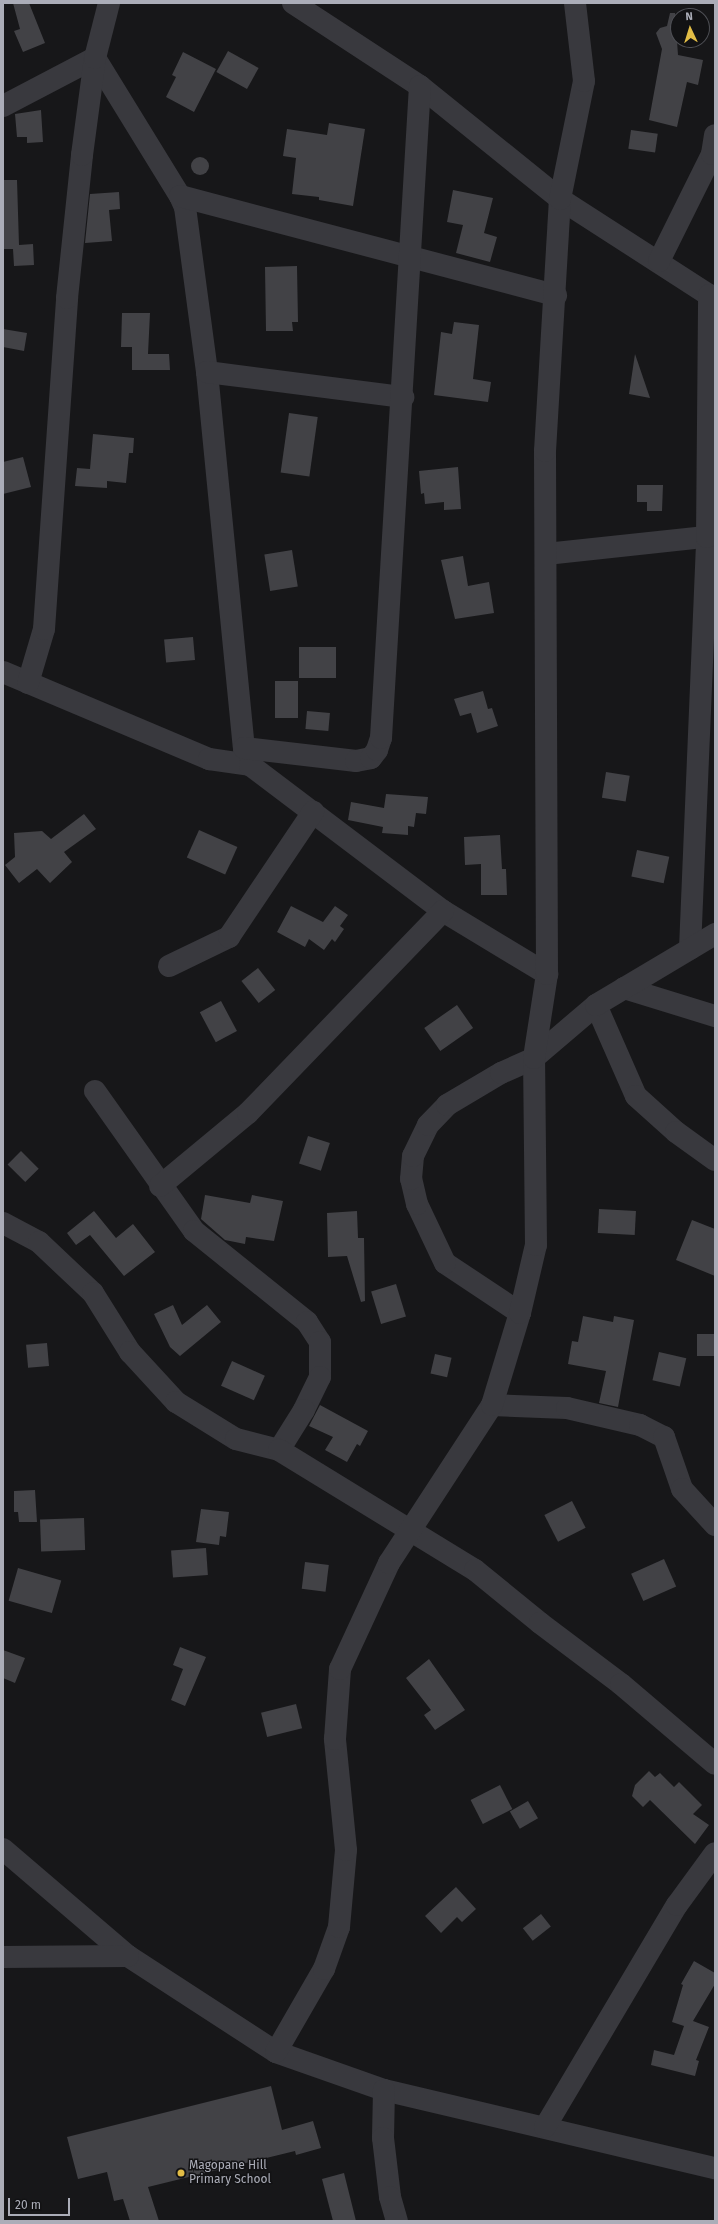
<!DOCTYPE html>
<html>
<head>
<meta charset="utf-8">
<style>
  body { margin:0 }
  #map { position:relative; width:718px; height:2224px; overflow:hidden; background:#171719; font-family:"Fira Sans",sans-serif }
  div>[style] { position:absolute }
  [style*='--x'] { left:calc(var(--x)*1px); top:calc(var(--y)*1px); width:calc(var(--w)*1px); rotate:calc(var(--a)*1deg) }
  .building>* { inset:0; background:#424246; transform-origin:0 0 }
  .round { border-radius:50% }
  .minor>* { height:22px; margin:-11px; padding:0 11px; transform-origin:11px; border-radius:11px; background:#39393e }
  .dots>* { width:11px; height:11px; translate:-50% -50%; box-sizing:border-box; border:2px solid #121214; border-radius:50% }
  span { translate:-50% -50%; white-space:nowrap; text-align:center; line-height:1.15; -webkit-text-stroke:3px #121214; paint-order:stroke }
  .poi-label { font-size:12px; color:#abadb8 }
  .left { translate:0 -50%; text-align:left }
  .frame { position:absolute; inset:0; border:4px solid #abadb8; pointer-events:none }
  .north { position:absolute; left:670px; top:8px; width:40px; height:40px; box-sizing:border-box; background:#121214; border:1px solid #4f5056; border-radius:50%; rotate:356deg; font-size:11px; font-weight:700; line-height:16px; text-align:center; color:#abadb8 }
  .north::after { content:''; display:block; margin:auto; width:14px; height:18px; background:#e2bd46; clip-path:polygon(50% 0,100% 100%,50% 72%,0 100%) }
  .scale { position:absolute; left:8px; top:2198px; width:62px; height:18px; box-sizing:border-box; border:2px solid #abadb8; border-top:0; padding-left:5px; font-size:12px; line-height:14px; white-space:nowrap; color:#abadb8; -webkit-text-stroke:3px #121214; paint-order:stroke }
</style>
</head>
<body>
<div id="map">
  <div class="building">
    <div style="clip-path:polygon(13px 3px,29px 3px,45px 43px,23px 52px,14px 31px,20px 29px)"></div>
    <div style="clip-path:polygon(670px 13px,675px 13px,678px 55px,703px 60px,698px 85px,687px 82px,677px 127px,649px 120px,662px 49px,656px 33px,660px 28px,667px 26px)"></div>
    <div style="left:228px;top:51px;width:35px;height:24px;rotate:29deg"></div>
    <div style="clip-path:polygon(183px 52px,216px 69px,194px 112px,166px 97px,176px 77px,172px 75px)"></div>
    <div style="clip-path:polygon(41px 110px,43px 142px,27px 143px,27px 137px,17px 137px,15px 114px)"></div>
    <div style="clip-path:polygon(329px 123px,365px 129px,353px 206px,319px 200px,319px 197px,292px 194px,296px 158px,283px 156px,287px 129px,327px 135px)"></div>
    <div style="left:631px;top:130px;width:27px;height:19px;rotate:8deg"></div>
    <div class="round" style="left:191px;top:157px;width:18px;height:18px"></div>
    <div style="clip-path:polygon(3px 180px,17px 180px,19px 245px,33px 244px,34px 265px,14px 266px,13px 249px,3px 249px)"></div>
    <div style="clip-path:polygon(453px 190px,493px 198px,484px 233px,497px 237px,490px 262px,456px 253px,463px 225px,447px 222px)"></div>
    <div style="clip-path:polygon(119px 192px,120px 209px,109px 210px,112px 241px,85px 243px,90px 194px)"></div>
    <div style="clip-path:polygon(297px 266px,298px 322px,292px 322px,293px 331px,266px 331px,265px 267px)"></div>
    <div style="clip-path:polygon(122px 313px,150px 313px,148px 354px,169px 354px,170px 370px,132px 370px,132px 347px,121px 347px)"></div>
    <div style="clip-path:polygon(454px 322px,479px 325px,473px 379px,491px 382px,488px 402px,434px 395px,441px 332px,452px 334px)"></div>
    <div style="clip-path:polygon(3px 329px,27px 333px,24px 351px,3px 347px)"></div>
    <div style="clip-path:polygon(635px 354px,650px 398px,629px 394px)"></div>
    <div style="left:289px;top:413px;width:29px;height:60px;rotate:8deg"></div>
    <div style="clip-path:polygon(93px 434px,134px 438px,133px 453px,129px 453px,126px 483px,107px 481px,107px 488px,75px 486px,77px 468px,90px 469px)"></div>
    <div style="clip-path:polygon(23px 457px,31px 487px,3px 494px,3px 462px)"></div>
    <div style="clip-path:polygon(458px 467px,461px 509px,444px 510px,444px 502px,425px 504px,424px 493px,421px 494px,419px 471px)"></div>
    <div style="clip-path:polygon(637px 485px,663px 485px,662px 511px,647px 511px,647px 502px,637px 502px)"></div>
    <div style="left:292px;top:550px;width:37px;height:28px;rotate:81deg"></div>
    <div style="clip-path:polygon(463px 556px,468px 586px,489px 582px,494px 613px,455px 619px,441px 560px)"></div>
    <div style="left:193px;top:637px;width:23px;height:29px;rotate:85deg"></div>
    <div style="left:336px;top:647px;width:31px;height:37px;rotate:90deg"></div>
    <div style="left:298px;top:681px;width:37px;height:23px;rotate:90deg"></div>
    <div style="clip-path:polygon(483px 691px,488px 709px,492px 708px,498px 726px,477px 733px,471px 713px,460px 716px,454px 699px)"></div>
    <div style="left:307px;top:711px;width:23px;height:18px;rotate:5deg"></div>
    <div style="left:606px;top:772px;width:24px;height:26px;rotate:9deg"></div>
    <div style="clip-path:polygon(386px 794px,428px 797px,426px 814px,416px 813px,414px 827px,408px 826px,408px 835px,382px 833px,383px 827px,348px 820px,351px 802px,384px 808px)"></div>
    <div style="clip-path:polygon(84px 814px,96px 829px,64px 852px,72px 862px,50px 883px,37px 869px,19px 883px,5px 865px,15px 857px,14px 833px,42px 831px,51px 839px)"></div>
    <div style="left:199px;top:830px;width:42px;height:30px;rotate:24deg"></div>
    <div style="clip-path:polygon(500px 835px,502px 869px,506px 869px,507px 895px,481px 895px,481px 864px,465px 865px,464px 837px)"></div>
    <div style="left:637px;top:850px;width:33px;height:27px;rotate:12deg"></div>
    <div style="clip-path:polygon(291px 906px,323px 922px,335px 906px,348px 915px,340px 926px,344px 929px,335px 942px,332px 939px,324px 950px,309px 939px,305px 947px,277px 932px)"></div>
    <div style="left:258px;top:968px;width:28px;height:21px;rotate:52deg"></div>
    <div style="left:221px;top:1001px;width:34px;height:24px;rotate:62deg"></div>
    <div style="left:457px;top:1005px;width:28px;height:40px;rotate:55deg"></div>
    <div style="left:308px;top:1136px;width:23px;height:29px;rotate:18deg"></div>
    <div style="left:21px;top:1151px;width:25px;height:19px;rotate:45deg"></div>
    <div style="clip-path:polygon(205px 1195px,250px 1203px,252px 1195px,283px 1201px,274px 1241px,246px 1237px,245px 1244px,225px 1240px,201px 1219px)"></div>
    <div style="left:599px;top:1209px;width:37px;height:24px;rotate:3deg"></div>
    <div style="clip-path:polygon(94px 1211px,116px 1238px,133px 1224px,155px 1252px,124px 1276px,90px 1235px,76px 1245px,67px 1233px)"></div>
    <div style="clip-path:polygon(357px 1211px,358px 1238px,364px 1238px,365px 1301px,361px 1302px,347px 1256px,328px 1257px,327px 1213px)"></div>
    <div style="clip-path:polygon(692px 1220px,715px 1229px,715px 1276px,676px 1260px)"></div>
    <div style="left:396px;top:1284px;width:34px;height:26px;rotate:73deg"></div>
    <div style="clip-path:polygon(173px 1305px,182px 1325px,207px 1305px,221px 1322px,180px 1356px,170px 1347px,154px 1314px)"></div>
    <div style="clip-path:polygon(583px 1316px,613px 1322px,614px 1316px,634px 1320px,618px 1407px,599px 1403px,606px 1371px,568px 1364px,572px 1341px,578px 1342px)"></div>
    <div style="left:697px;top:1334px;width:18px;height:22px"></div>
    <div style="left:47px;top:1343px;width:23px;height:21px;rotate:85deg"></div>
    <div style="left:659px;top:1352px;width:28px;height:29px;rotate:13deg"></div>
    <div style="left:435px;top:1354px;width:17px;height:20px;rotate:13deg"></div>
    <div style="left:232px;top:1361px;width:36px;height:27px;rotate:24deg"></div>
    <div style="clip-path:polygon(320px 1405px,368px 1431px,360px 1446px,357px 1444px,347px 1462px,325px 1450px,333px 1437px,309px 1426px)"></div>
    <div style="clip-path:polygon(35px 1490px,37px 1522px,19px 1522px,18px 1512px,14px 1512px,14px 1491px)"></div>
    <div style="left:572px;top:1501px;width:30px;height:31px;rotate:63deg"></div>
    <div style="clip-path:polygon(201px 1509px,229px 1512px,226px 1537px,220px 1536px,219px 1545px,196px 1542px)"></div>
    <div style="left:84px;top:1518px;width:32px;height:44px;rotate:88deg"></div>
    <div style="left:206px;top:1548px;width:27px;height:35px;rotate:86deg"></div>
    <div style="left:664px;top:1559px;width:30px;height:36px;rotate:66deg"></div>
    <div style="left:305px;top:1562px;width:24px;height:27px;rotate:7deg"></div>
    <div style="left:18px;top:1568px;width:45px;height:34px;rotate:16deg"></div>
    <div style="clip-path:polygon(180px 1647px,206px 1657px,185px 1706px,171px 1700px,183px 1669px,173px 1665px)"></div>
    <div style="clip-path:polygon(3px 1650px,25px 1658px,15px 1683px,3px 1678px)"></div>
    <div style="clip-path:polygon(429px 1659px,465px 1710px,435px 1730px,424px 1715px,431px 1710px,406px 1678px)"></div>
    <div style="left:296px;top:1704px;width:25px;height:36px;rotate:76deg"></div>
    <div style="clip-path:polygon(649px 1771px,655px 1777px,660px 1773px,674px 1787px,679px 1782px,702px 1805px,693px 1814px,709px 1825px,695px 1844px,650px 1800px,643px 1807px,632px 1796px,635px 1785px)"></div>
    <div style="left:500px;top:1785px;width:27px;height:33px;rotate:63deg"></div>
    <div style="left:528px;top:1801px;width:20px;height:21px;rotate:60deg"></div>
    <div style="clip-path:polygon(456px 1887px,476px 1909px,462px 1922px,457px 1917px,441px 1933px,425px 1916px)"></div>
    <div style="left:541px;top:1914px;width:16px;height:23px;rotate:52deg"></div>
    <div style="clip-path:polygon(694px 1961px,715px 1973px,715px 1984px,693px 2021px,709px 2027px,696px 2060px,699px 2061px,695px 2076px,651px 2065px,654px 2050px,674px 2055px,684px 2026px,672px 2022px,683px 1985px,681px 1984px)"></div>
    <div style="clip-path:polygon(271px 2086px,282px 2130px,313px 2121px,321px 2148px,296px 2155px,295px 2151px,148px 2187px,159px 2221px,130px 2221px,123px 2199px,114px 2201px,107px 2172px,78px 2179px,67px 2137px)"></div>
    <div style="clip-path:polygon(344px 2173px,356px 2221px,333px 2221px,322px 2179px)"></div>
  </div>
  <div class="minor">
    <div style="--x:293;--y:3;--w:152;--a:33.2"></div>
    <div style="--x:420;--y:86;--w:180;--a:38.9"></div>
    <div style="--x:560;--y:199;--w:184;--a:32.8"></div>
    <div style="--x:95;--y:58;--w:162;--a:58.4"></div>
    <div style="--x:180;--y:196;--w:12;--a:66"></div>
    <div style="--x:185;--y:207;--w:166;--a:82.4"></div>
    <div style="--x:207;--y:372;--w:378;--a:84.4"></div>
    <div style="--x:244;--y:748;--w:18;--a:71"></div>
    <div style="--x:3;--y:106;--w:104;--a:-27.6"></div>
    <div style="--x:180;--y:196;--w:389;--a:14.8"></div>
    <div style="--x:659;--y:261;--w:119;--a:-63.6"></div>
    <div style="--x:712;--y:154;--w:19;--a:-81"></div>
    <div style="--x:207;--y:372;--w:198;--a:7.3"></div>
    <div style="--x:546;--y:554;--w:170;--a:-6.1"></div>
    <div style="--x:3;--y:672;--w:224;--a:22.9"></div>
    <div style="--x:209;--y:759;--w:41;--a:8.3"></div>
    <div style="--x:250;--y:765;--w:242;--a:37.1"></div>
    <div style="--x:443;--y:911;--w:122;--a:31.2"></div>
    <div style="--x:28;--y:683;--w:56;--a:-73.5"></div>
    <div style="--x:44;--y:629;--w:332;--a:-86"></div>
    <div style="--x:67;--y:298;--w:144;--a:-84"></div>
    <div style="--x:82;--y:155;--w:98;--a:-82.4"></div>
    <div style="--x:95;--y:58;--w:57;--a:-75.7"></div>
    <div style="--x:244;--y:748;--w:113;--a:6.6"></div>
    <div style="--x:356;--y:761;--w:15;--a:-11"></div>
    <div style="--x:371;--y:758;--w:10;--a:-53"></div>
    <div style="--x:377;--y:750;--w:13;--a:-72"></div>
    <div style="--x:381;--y:738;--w:653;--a:-86.58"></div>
    <div style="--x:690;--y:949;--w:412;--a:-87.6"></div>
    <div style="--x:707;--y:537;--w:242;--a:-89.5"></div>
    <div style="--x:169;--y:966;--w:67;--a:-25.8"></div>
    <div style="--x:229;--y:937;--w:151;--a:-56.1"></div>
    <div style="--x:624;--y:988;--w:95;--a:17.1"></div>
    <div style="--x:596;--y:1005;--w:99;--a:66.3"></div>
    <div style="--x:636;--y:1096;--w:54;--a:42"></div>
    <div style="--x:676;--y:1132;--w:48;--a:35.7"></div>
    <div style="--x:95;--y:1091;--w:171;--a:54.7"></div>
    <div style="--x:194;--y:1231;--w:145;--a:38.8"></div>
    <div style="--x:307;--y:1322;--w:24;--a:57"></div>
    <div style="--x:320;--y:1342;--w:35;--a:90"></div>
    <div style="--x:320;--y:1377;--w:37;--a:116"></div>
    <div style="--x:304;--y:1410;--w:47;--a:122"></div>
    <div style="--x:160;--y:1186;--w:114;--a:-39.7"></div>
    <div style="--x:248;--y:1113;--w:281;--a:-46"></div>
    <div style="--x:3;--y:1223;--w:41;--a:27.8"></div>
    <div style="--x:39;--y:1242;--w:74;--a:43.4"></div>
    <div style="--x:93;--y:1293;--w:70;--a:57.9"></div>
    <div style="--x:130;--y:1352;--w:68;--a:47.4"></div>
    <div style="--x:176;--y:1402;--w:70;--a:31.7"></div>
    <div style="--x:236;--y:1439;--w:44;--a:14.3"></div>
    <div style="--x:279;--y:1450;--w:230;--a:31.5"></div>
    <div style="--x:475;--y:1570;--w:84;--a:39.2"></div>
    <div style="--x:540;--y:1623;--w:101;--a:37"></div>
    <div style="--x:621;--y:1684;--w:123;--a:40.4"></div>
    <div style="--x:520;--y:1313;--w:90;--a:-146.3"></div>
    <div style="--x:445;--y:1263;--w:65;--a:-115.4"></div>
    <div style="--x:417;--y:1204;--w:26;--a:-103"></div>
    <div style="--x:411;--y:1179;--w:23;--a:-85"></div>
    <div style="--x:413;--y:1156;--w:34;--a:-64"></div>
    <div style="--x:428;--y:1125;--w:28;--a:-46"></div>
    <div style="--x:447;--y:1105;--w:63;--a:-30.7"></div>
    <div style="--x:501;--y:1073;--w:36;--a:-24"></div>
    <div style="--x:534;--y:1058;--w:82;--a:-40.5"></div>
    <div style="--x:596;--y:1005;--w:139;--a:-30.8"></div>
    <div style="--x:492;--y:1405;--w:75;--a:2.3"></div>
    <div style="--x:567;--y:1408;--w:75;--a:13.1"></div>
    <div style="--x:640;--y:1425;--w:27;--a:27"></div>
    <div style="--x:664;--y:1437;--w:55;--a:70.9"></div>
    <div style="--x:682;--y:1489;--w:49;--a:47.5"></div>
    <div style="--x:3;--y:1849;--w:165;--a:40.6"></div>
    <div style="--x:128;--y:1956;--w:176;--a:33"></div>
    <div style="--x:276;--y:2052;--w:114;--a:19.4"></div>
    <div style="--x:384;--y:2090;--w:340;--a:13.3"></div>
    <div style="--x:3;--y:1957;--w:125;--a:-0.5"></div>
    <div style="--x:276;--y:2052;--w:96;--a:-60"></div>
    <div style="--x:324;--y:1969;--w:45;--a:-70.3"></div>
    <div style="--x:339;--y:1927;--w:77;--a:-84.8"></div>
    <div style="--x:346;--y:1850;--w:112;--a:-95.7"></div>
    <div style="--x:335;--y:1739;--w:70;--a:-85.9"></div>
    <div style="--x:340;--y:1669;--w:117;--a:-65.2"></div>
    <div style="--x:389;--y:1563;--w:189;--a:-56.9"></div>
    <div style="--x:492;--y:1405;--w:96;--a:-73.1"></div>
    <div style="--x:520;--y:1313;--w:70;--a:-76.8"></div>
    <div style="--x:536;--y:1245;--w:187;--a:-90.6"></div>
    <div style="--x:534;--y:1058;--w:85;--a:-81.2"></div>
    <div style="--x:547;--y:974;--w:523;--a:-90.22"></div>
    <div style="--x:545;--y:451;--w:252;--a:-86.6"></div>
    <div style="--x:560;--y:199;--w:120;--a:-78.5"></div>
    <div style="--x:584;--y:81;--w:79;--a:-96.6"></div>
    <div style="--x:384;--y:2090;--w:48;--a:91.2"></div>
    <div style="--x:383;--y:2138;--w:59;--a:83.2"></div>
    <div style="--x:390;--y:2197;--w:25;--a:74"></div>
    <div style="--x:545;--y:2127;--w:258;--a:-59.3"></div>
    <div style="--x:677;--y:1905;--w:64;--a:-53.8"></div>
  </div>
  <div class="dots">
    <div style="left:181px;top:2173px;background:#e2bd46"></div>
  </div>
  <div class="poi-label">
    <span class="left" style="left:189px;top:2173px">Magopane Hill<br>Primary School</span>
  </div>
  <div class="frame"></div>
  <div class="north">N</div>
  <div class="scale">20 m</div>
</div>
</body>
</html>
